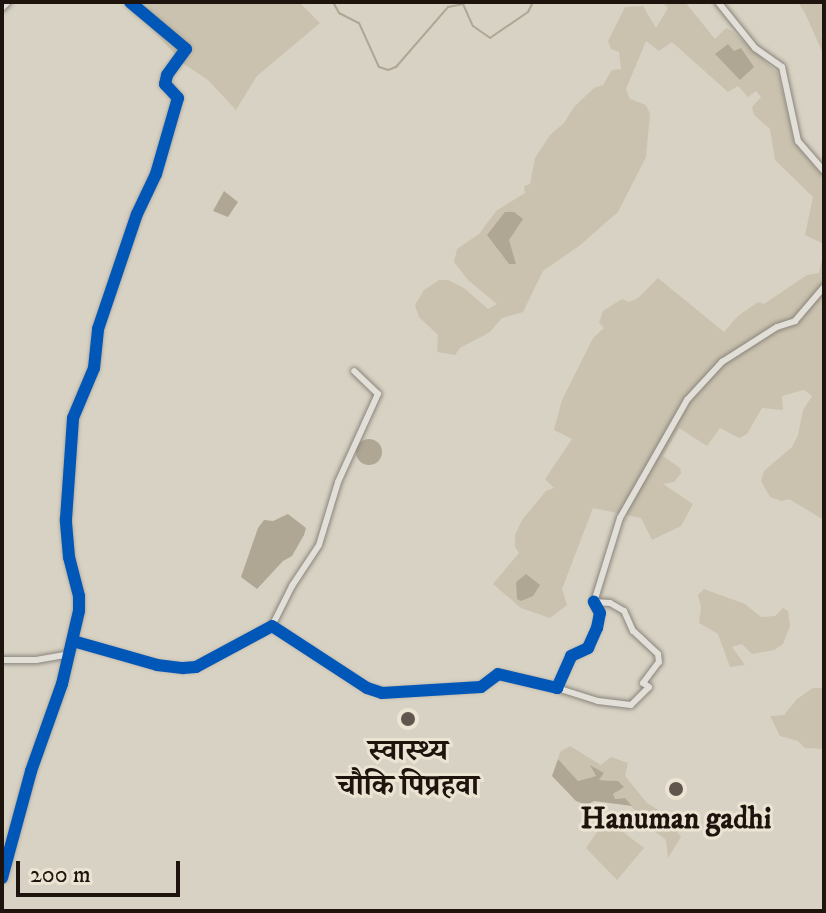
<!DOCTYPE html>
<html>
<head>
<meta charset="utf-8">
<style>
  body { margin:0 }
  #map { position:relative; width:826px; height:913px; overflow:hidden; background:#d8d2c4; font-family:"IM FELL DW Pica","Noto Serif Devanagari",serif }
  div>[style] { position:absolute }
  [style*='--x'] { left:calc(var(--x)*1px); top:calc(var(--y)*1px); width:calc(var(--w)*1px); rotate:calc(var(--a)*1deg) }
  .green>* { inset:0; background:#cac2af }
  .water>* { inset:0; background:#afa794 }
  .round { border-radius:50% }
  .stream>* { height:2px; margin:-1px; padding:0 1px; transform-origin:1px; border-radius:1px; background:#afa794 }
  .roads { filter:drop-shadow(0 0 2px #89847b) drop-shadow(0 0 2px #89847b) }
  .street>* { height:6px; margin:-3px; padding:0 3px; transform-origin:3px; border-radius:3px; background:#e1dfd8 }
  .secondary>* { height:8px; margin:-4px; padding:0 4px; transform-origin:4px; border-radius:4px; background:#e1dfd8 }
  .cycleway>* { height:12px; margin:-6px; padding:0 6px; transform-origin:6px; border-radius:6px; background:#0057b8 }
  .dots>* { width:22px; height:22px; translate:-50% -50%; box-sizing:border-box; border:4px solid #ebe4d3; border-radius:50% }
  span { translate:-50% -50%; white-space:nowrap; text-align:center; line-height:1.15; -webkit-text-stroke:6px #ebe4d3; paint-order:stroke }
  .poi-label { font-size:30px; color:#1f140d; font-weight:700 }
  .frame { position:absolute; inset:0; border:4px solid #1f140d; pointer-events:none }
  .scale { position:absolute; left:16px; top:861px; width:164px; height:36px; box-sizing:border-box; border:4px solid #1f140d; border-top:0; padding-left:10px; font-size:24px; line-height:28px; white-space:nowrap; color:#1f140d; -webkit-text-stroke:6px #ebe4d3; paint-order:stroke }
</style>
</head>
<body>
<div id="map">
  <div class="green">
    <div style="clip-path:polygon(127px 2px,299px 2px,320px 23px,257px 76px,236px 110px,208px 80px,184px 64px)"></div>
    <div style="clip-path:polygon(662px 2px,685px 2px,715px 39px,726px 28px,732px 31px,778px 73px,795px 144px,824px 177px,824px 244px,805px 235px,813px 197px,775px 160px,770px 129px,754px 115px,752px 107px,761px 97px,756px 91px,748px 97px,738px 86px,728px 92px,672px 42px,659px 51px,646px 41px,626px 89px,630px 99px,646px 105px,650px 114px,646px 157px,618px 212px,579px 246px,543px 271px,523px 312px,502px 318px,490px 332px,460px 348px,455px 355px,437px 352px,438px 335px,419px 317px,415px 305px,424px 290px,439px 280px,448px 280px,464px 288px,488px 309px,497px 304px,468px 280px,454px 262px,457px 249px,479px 234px,496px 211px,525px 193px,524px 186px,530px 184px,535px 158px,550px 135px,564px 123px,574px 107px,594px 88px,603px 85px,612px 70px,621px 69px,619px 52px,611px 49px,608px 41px,625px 7px,643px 6px,656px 28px,668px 8px)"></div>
    <div style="clip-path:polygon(798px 2px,824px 2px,824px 56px,805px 13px)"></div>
    <div style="clip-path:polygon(824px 252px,824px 520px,789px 499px,782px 501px,770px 497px,761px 481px,764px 471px,792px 447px,798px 435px,803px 410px,812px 396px,804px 390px,782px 396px,783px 410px,762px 408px,747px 434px,739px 438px,720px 428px,707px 446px,679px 428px,663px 456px,680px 468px,681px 473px,674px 482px,663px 484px,693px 504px,681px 526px,652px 540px,641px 518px,593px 508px,562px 589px,567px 605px,550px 618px,521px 608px,493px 584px,519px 553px,515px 547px,515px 535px,522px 520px,546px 491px,554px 488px,545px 479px,572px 439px,554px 430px,562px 400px,593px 338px,604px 328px,599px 323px,603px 311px,622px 299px,629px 302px,638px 298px,658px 278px,724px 332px,738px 316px,758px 302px,764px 304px,807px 275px,819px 273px)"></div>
    <div style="clip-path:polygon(704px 589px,745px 604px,761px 617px,775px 616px,783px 608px,788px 611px,790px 626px,783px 644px,774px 650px,752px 654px,742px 644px,732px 647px,745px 665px,730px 667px,718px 634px,699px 623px,701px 607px,698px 595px)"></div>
    <div style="clip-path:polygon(813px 688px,824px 688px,824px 759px,822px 749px,805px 748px,798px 741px,780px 736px,770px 716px,784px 715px,797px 699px)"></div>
    <div style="clip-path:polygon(570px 746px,601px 765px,611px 757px,628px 763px,625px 776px,647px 803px,662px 812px,681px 837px,668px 858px,666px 840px,647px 826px,625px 798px,615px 799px,613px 795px,618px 790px,610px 780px,599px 780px,604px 773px,591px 766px,596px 776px,578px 781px,558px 759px,560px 752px)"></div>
    <div style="clip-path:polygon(606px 819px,644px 848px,617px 880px,586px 848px)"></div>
  </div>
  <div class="water">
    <div style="clip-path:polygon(728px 44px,734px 51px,741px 48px,754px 67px,740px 80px,715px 54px)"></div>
    <div style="clip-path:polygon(224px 191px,238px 202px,228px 217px,213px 211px)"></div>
    <div style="clip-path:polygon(505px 212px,514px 212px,523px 219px,509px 240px,516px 264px,509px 264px,487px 235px)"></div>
    <div class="round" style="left:356px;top:439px;width:26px;height:26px"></div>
    <div style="clip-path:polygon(288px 514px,306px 528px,304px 535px,292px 556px,283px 561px,257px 589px,241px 577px,258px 528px,264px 520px,273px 521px)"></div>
    <div style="clip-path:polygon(526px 574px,540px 585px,533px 596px,521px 601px,517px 599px,516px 582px)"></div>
    <div style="clip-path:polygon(558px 759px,578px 781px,596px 776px,590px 765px,604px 773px,599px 780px,618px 781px,624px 787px,613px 794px,615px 799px,625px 798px,632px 806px,594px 801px,587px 805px,576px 801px,552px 776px)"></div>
  </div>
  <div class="stream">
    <div style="--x:333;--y:2;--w:13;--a:61"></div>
    <div style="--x:339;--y:13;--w:22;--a:27"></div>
    <div style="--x:359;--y:23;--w:48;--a:65.6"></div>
    <div style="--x:379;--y:67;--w:9;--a:18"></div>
    <div style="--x:388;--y:70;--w:9;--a:-21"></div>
    <div style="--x:396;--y:67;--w:79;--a:-49.1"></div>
    <div style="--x:448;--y:7;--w:15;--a:-11"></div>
    <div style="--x:463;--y:4;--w:24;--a:66"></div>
    <div style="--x:473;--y:26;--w:21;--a:35"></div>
    <div style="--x:490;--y:38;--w:46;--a:-34.4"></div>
    <div style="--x:528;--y:12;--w:11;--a:-63"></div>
  </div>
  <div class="roads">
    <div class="street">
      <div style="--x:718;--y:2;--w:59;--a:51.2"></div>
      <div style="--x:755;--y:48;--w:33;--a:35"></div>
      <div style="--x:782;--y:67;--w:76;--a:77.8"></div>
      <div style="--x:798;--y:141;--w:40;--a:49"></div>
      <div style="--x:2;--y:8;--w:8;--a:-45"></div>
      <div style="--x:594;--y:602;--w:88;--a:-72.8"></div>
      <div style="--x:620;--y:518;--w:136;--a:-60.4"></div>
      <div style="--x:687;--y:400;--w:52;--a:-47.4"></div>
      <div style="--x:722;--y:362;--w:65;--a:-32.5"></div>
      <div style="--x:777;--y:327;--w:19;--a:-18"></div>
      <div style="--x:795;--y:321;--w:45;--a:-49.5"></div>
      <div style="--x:272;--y:626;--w:45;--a:-63.4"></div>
      <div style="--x:292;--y:586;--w:49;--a:-56.6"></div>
      <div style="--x:319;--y:545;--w:66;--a:-73.2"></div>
      <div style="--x:338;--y:482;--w:97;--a:-65.6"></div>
      <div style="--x:378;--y:394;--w:33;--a:-136"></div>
      <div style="--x:73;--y:641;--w:87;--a:15.9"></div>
      <div style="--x:157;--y:665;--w:26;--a:7"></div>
      <div style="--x:183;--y:668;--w:13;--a:-4"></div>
      <div style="--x:196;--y:667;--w:86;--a:-28.3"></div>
      <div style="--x:272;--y:626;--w:113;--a:33.1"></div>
      <div style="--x:367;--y:688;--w:16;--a:18"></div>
      <div style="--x:382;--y:693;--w:99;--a:-3.5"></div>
      <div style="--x:481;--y:687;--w:21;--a:-37"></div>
      <div style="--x:498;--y:674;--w:61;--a:13.3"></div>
      <div style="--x:557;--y:688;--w:35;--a:-66"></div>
      <div style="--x:571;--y:656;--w:19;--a:-25"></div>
      <div style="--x:588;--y:648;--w:22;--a:-66"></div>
      <div style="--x:597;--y:628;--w:15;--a:-79"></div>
      <div style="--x:600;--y:613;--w:13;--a:-119"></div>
      <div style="--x:2;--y:660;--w:34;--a:0"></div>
      <div style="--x:36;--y:660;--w:35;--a:-10"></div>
      <div style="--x:557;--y:688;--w:43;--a:17.6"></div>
      <div style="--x:598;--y:701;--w:33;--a:7"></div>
      <div style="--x:631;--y:705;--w:25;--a:-45"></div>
      <div style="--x:649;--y:687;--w:7;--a:-146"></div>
      <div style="--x:643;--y:683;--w:26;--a:-53"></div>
      <div style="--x:659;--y:662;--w:8;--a:-97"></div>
      <div style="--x:658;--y:654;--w:34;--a:-137"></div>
      <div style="--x:633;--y:631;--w:22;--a:-114"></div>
      <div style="--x:624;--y:611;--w:16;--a:-150"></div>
      <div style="--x:610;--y:603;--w:16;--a:-176"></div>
    </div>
    <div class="secondary">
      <div style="--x:2;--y:878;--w:111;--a:-74.8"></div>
      <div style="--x:31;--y:771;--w:92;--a:-70.4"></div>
      <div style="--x:62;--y:684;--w:75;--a:-76.9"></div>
      <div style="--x:79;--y:611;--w:15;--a:-90"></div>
      <div style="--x:79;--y:596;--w:40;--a:-104.4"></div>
      <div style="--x:69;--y:557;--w:38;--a:-95"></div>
      <div style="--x:66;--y:519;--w:101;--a:-86"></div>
      <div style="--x:73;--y:418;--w:54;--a:-67.2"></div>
      <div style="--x:94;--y:368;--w:39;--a:-84"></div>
      <div style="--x:98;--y:329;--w:121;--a:-71.3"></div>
      <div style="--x:137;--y:214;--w:44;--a:-64.6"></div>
      <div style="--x:156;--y:174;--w:79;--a:-73.9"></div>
      <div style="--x:178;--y:98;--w:19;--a:-133"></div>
      <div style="--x:165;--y:84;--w:9;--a:-77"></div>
      <div style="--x:167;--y:75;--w:32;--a:-54"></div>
      <div style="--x:186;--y:49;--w:73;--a:-140"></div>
    </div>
  </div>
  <div class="cycleway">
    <div style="--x:73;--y:641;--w:87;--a:15.9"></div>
    <div style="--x:157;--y:665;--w:26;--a:7"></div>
    <div style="--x:183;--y:668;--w:13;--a:-4"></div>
    <div style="--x:196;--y:667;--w:86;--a:-28.3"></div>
    <div style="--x:272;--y:626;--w:113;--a:33.1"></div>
    <div style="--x:367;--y:688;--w:16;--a:18"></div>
    <div style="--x:382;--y:693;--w:99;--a:-3.5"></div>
    <div style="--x:481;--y:687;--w:21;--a:-37"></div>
    <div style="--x:498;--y:674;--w:61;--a:13.3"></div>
    <div style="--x:557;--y:688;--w:35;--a:-66"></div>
    <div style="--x:571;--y:656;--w:19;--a:-25"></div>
    <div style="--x:588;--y:648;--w:22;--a:-66"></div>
    <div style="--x:597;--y:628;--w:15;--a:-79"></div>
    <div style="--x:600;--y:613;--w:13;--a:-119"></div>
    <div style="--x:2;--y:878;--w:111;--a:-74.8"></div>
    <div style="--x:31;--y:771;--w:92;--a:-70.4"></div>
    <div style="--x:62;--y:684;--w:75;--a:-76.9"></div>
    <div style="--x:79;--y:611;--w:15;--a:-90"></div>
    <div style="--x:79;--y:596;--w:40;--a:-104.4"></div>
    <div style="--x:69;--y:557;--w:38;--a:-95"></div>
    <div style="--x:66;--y:519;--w:101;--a:-86"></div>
    <div style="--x:73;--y:418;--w:54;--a:-67.2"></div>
    <div style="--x:94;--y:368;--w:39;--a:-84"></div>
    <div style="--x:98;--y:329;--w:121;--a:-71.3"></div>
    <div style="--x:137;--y:214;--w:44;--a:-64.6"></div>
    <div style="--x:156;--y:174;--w:79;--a:-73.9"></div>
    <div style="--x:178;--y:98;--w:19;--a:-133"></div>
    <div style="--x:165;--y:84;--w:9;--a:-77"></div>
    <div style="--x:167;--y:75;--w:32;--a:-54"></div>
    <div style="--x:186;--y:49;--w:73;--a:-140"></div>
  </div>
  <div class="dots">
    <div style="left:408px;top:719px;background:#60564d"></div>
    <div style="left:676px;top:789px;background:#60564d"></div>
  </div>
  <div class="poi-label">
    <span style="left:408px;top:769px">स्वास्थ्य<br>चाैकि पिप्रहवा</span>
    <span style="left:676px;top:820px">Hanuman gadhi</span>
  </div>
  <div class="frame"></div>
  <div class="scale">200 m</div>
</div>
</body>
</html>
